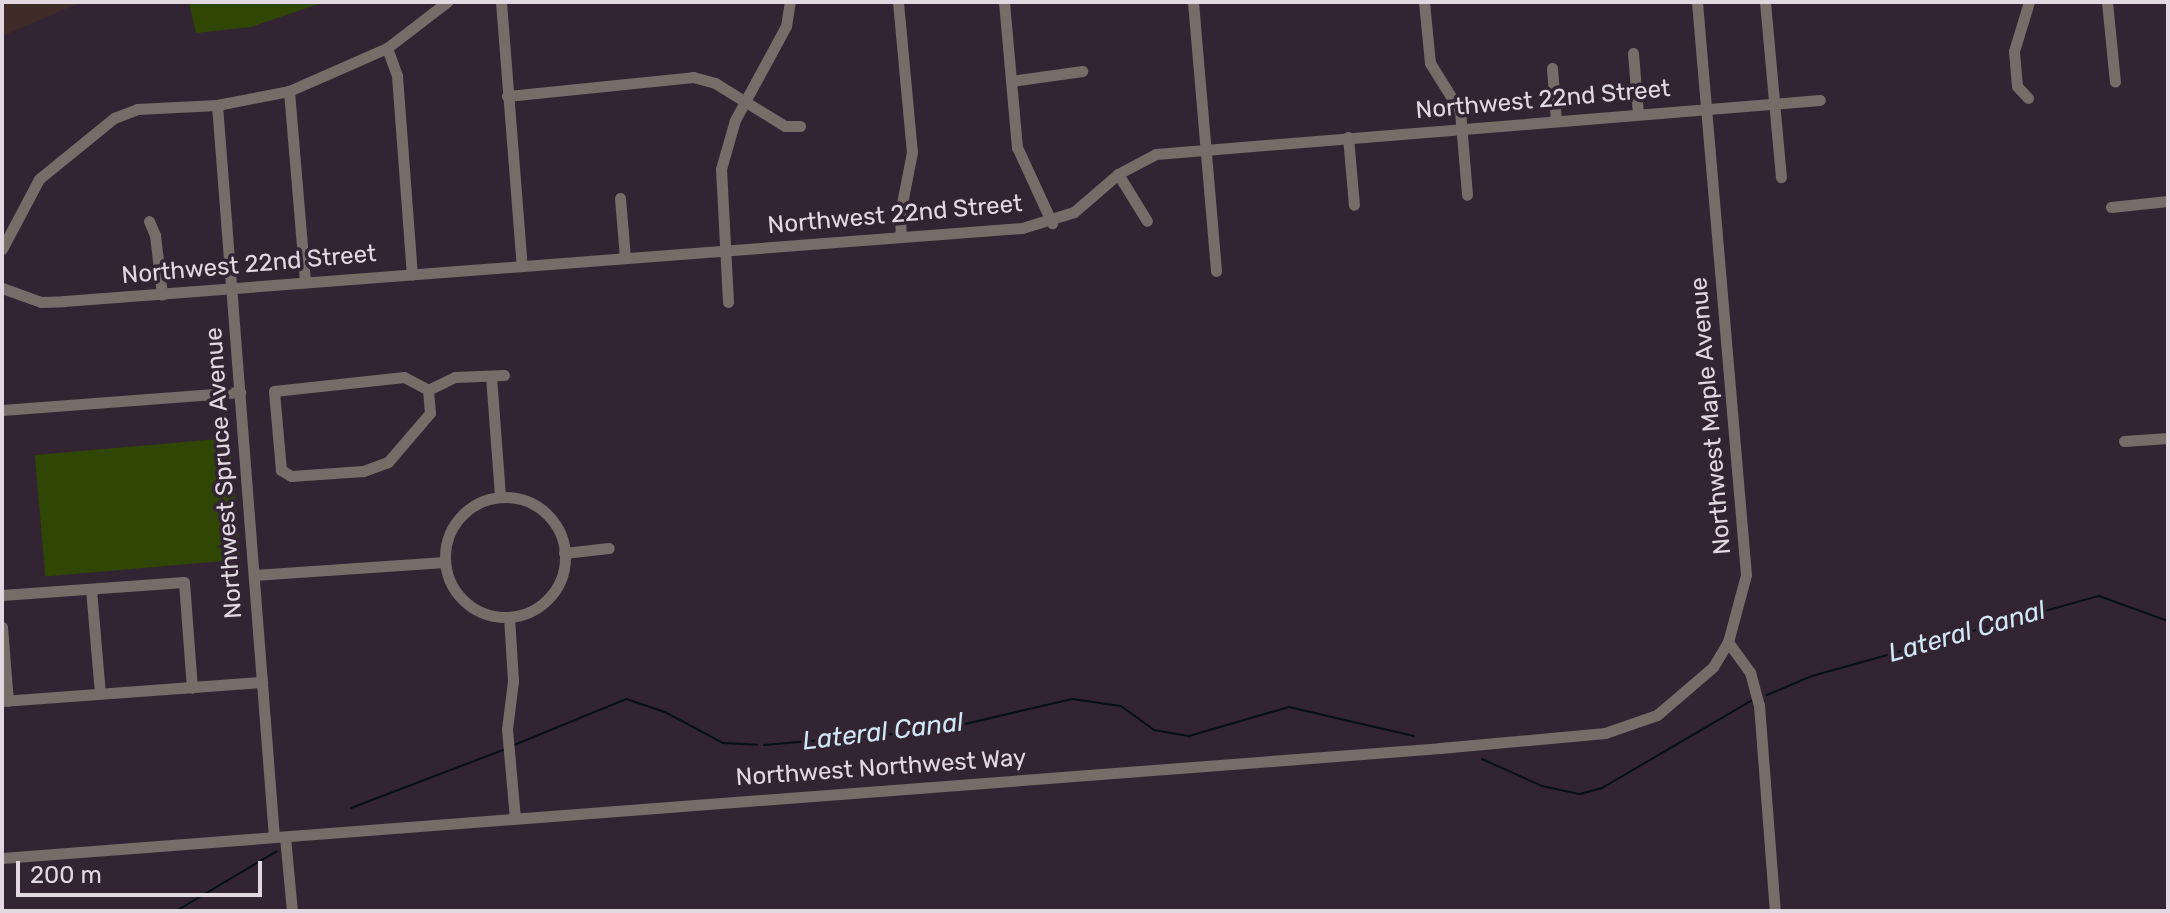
<!DOCTYPE html>
<html>
<head>
<meta charset="utf-8">
<style>
  body { margin:0 }
  #map { position:relative; width:2170px; height:913px; overflow:hidden; background:#322433; font-family:Rubik,sans-serif }
  div>[style] { position:absolute }
  [style*='--x'] { left:calc(var(--x)*1px); top:calc(var(--y)*1px); width:calc(var(--w)*1px); rotate:calc(var(--a)*1deg) }
  .industrial>* { inset:0; background:#3f2b28 }
  .green>* { inset:0; background:#2f4605; transform-origin:0 0 }
  .stream>* { height:2px; margin:-1px; padding:0 1px; transform-origin:1px; border-radius:1px; background:#041017 }
  .minor>* { height:11px; margin:-5.5px; padding:0 5.5px; transform-origin:5.5px; border-radius:5.5px; background:#776c68 }
  .minor>.ring { margin:-5.5px; padding:0; box-sizing:content-box; background:none; border:11px solid #776c68; border-radius:50% }
  span { translate:-50% -50%; white-space:nowrap; text-align:center; line-height:1.15; -webkit-text-stroke:7px #322433; paint-order:stroke }
  .street-label { font-size:24px; color:#e2d8e2 }
  .water-label { font-size:26px; color:#d1e7f5; font-style:italic }
  .frame { position:absolute; inset:0; border:4px solid #e2d8e2; pointer-events:none }
  .scale { position:absolute; left:16px; top:861px; width:246px; height:36px; box-sizing:border-box; border:4px solid #e2d8e2; border-top:0; padding-left:10px; font-size:24px; line-height:28px; white-space:nowrap; color:#e2d8e2; -webkit-text-stroke:6px #322433; paint-order:stroke }
</style>
</head>
<body>
<div id="map">
  <div class="industrial">
    <div style="clip-path:polygon(2px 2px,82px 2px,2px 36px)"></div>
  </div>
  <div class="green">
    <div style="clip-path:polygon(189px 2px,324px 2px,251px 27px,196px 33px)"></div>
    <div style="left:230px;top:438px;width:122px;height:196px;rotate:85deg"></div>
  </div>
  <div class="stream">
    <div style="--x:1767;--y:695;--w:49;--a:-22.9"></div>
    <div style="--x:1812;--y:676;--w:298;--a:-15.6"></div>
    <div style="--x:2099;--y:596;--w:73;--a:19.9"></div>
    <div style="--x:514;--y:745;--w:121;--a:-22.3"></div>
    <div style="--x:626;--y:699;--w:41;--a:18.4"></div>
    <div style="--x:665;--y:712;--w:66;--a:28.1"></div>
    <div style="--x:723;--y:743;--w:34;--a:3"></div>
    <div style="--x:764;--y:745;--w:176;--a:-4.9"></div>
    <div style="--x:939;--y:730;--w:137;--a:-13.1"></div>
    <div style="--x:1072;--y:699;--w:49;--a:8.1"></div>
    <div style="--x:1121;--y:706;--w:41;--a:36"></div>
    <div style="--x:1154;--y:730;--w:36;--a:10"></div>
    <div style="--x:1189;--y:736;--w:104;--a:-16.2"></div>
    <div style="--x:1289;--y:707;--w:128;--a:13.1"></div>
    <div style="--x:1482;--y:759;--w:66;--a:24.2"></div>
    <div style="--x:1542;--y:786;--w:39;--a:12"></div>
    <div style="--x:1580;--y:794;--w:23;--a:-15"></div>
    <div style="--x:1602;--y:788;--w:173;--a:-30.3"></div>
    <div style="--x:351;--y:808;--w:163;--a:-20.9"></div>
    <div style="--x:176;--y:911;--w:117;--a:-30.7"></div>
  </div>
  <div class="minor">
    <div style="--x:501;--y:2;--w:265;--a:85.5"></div>
    <div style="--x:898;--y:2;--w:151;--a:84.7"></div>
    <div style="--x:912;--y:152;--w:63;--a:101"></div>
    <div style="--x:900;--y:214;--w:23;--a:88"></div>
    <div style="--x:1004;--y:2;--w:146;--a:84.9"></div>
    <div style="--x:1017;--y:147;--w:84;--a:65.3"></div>
    <div style="--x:1193;--y:2;--w:270;--a:85.1"></div>
    <div style="--x:1424;--y:2;--w:61;--a:84.4"></div>
    <div style="--x:1430;--y:63;--w:57;--a:58"></div>
    <div style="--x:1460;--y:111;--w:84;--a:85.2"></div>
    <div style="--x:1765;--y:2;--w:176;--a:84.8"></div>
    <div style="--x:2107;--y:2;--w:80;--a:84.3"></div>
    <div style="--x:387;--y:48;--w:30;--a:70"></div>
    <div style="--x:397;--y:76;--w:199;--a:85.7"></div>
    <div style="--x:1633;--y:53;--w:61;--a:85.3"></div>
    <div style="--x:1552;--y:68;--w:53;--a:85.7"></div>
    <div style="--x:1011;--y:81;--w:72;--a:-8"></div>
    <div style="--x:289;--y:91;--w:192;--a:85.2"></div>
    <div style="--x:507;--y:96;--w:187;--a:-5.8"></div>
    <div style="--x:693;--y:77;--w:23;--a:15"></div>
    <div style="--x:715;--y:83;--w:82;--a:31.6"></div>
    <div style="--x:785;--y:126;--w:15;--a:0"></div>
    <div style="--x:2028;--y:98;--w:16;--a:-133"></div>
    <div style="--x:2017;--y:86;--w:35;--a:-95"></div>
    <div style="--x:2014;--y:51;--w:51;--a:-73"></div>
    <div style="--x:217;--y:105;--w:734;--a:85.55"></div>
    <div style="--x:1348;--y:137;--w:68;--a:85"></div>
    <div style="--x:1118;--y:174;--w:55;--a:58.3"></div>
    <div style="--x:620;--y:198;--w:59;--a:85.2"></div>
    <div style="--x:2111;--y:207;--w:57;--a:-6"></div>
    <div style="--x:149;--y:221;--w:15;--a:67"></div>
    <div style="--x:155;--y:235;--w:60;--a:83.3"></div>
    <div style="--x:2;--y:249;--w:79;--a:-62.1"></div>
    <div style="--x:39;--y:179;--w:97;--a:-39.1"></div>
    <div style="--x:114;--y:118;--w:25;--a:-21"></div>
    <div style="--x:137;--y:109;--w:80;--a:-2.9"></div>
    <div style="--x:217;--y:105;--w:73;--a:-11"></div>
    <div style="--x:289;--y:91;--w:107;--a:-23.7"></div>
    <div style="--x:387;--y:48;--w:76;--a:-37.5"></div>
    <div style="--x:2;--y:288;--w:41;--a:19.7"></div>
    <div style="--x:41;--y:302;--w:23;--a:-2"></div>
    <div style="--x:64;--y:301;--w:961;--a:-4.36"></div>
    <div style="--x:1022;--y:228;--w:54;--a:-17.1"></div>
    <div style="--x:1074;--y:212;--w:58;--a:-40.8"></div>
    <div style="--x:1118;--y:174;--w:43;--a:-27.8"></div>
    <div style="--x:1156;--y:154;--w:666;--a:-4.65"></div>
    <div style="--x:728;--y:302;--w:133;--a:-93"></div>
    <div style="--x:721;--y:169;--w:51;--a:-74.1"></div>
    <div style="--x:735;--y:120;--w:107;--a:-61.5"></div>
    <div style="--x:786;--y:26;--w:24;--a:-81"></div>
    <div style="--x:491;--y:376;--w:121;--a:85.7"></div>
    <div style="--x:404;--y:377;--w:27;--a:28"></div>
    <div style="--x:428;--y:390;--w:23;--a:85"></div>
    <div style="--x:430;--y:413;--w:65;--a:130.6"></div>
    <div style="--x:388;--y:462;--w:27;--a:160"></div>
    <div style="--x:363;--y:471;--w:72;--a:176"></div>
    <div style="--x:291;--y:476;--w:12;--a:-149"></div>
    <div style="--x:281;--y:470;--w:79;--a:-95.1"></div>
    <div style="--x:274;--y:391;--w:131;--a:-6.1"></div>
    <div style="--x:428;--y:390;--w:30;--a:-26"></div>
    <div style="--x:455;--y:377;--w:49;--a:-2.3"></div>
    <div style="--x:2;--y:410;--w:239;--a:-4.3"></div>
    <div style="--x:2124;--y:441;--w:44;--a:-3.9"></div>
    <div class="ring" style="left:445px;top:497px;width:109px;height:109px"></div>
    <div style="--x:564;--y:553;--w:45;--a:-6.3"></div>
    <div style="--x:254;--y:575;--w:191;--a:-3.9"></div>
    <div style="--x:91;--y:589;--w:105;--a:85.1"></div>
    <div style="--x:2;--y:595;--w:182;--a:-4.1"></div>
    <div style="--x:184;--y:582;--w:106;--a:85.7"></div>
    <div style="--x:509;--y:617;--w:64;--a:86.4"></div>
    <div style="--x:513;--y:681;--w:48;--a:97.1"></div>
    <div style="--x:507;--y:729;--w:90;--a:84.9"></div>
    <div style="--x:2;--y:627;--w:74;--a:85.4"></div>
    <div style="--x:1728;--y:642;--w:37;--a:54"></div>
    <div style="--x:1750;--y:672;--w:34;--a:75"></div>
    <div style="--x:1759;--y:705;--w:207;--a:85.6"></div>
    <div style="--x:2;--y:701;--w:261;--a:-4.2"></div>
    <div style="--x:285;--y:837;--w:74;--a:84.6"></div>
    <div style="--x:2;--y:858;--w:1442;--a:-4.37"></div>
    <div style="--x:1440;--y:748;--w:166;--a:-5.2"></div>
    <div style="--x:1605;--y:733;--w:55;--a:-19.1"></div>
    <div style="--x:1657;--y:715;--w:74;--a:-40.6"></div>
    <div style="--x:1713;--y:667;--w:29;--a:-59"></div>
    <div style="--x:1728;--y:642;--w:69;--a:-75"></div>
    <div style="--x:1746;--y:575;--w:575;--a:-94.89"></div>
  </div>
  <div class="street-label">
    <span style="left:1543px;top:100px;rotate:-5deg">Northwest 22nd Street</span>
    <span style="left:895px;top:215px;rotate:-5deg">Northwest 22nd Street</span>
    <span style="left:249px;top:265px;rotate:-5deg">Northwest 22nd Street</span>
    <span style="left:1711px;top:416px;rotate:-95deg">Northwest Maple Avenue</span>
    <span style="left:224px;top:473px;rotate:-94deg">Northwest Spruce Avenue</span>
    <span style="left:881px;top:768px;rotate:-4deg">Northwest Northwest Way</span>
  </div>
  <div class="water-label">
    <span style="left:1967px;top:632px;rotate:-16deg">Lateral Canal</span>
    <span style="left:883px;top:732px;rotate:-7deg">Lateral Canal</span>
  </div>
  <div class="frame"></div>
  <div class="scale">200 m</div>
</div>
</body>
</html>
